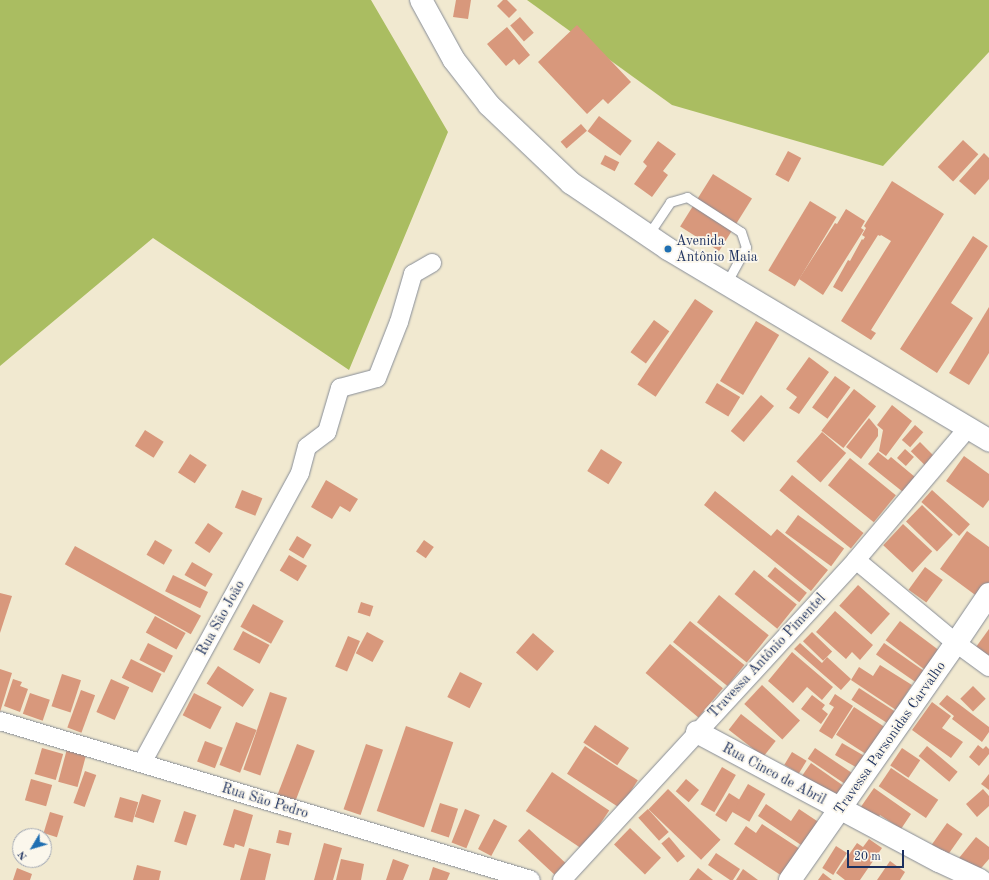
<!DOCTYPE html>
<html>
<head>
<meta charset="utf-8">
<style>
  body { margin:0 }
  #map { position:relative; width:989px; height:880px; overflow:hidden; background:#f1e9d0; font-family:"Old Standard TT",serif }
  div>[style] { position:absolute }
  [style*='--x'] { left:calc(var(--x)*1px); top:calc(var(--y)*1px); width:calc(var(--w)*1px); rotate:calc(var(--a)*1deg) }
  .green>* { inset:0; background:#aabd61 }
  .building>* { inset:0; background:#d8987c; transform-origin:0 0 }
  .roads { filter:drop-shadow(0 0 1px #868c97) drop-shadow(0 0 1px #868c97) }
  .service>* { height:9px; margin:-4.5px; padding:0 4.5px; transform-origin:4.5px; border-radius:4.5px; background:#fff }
  .minor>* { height:18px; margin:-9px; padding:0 9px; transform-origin:9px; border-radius:9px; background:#fff }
  .tertiary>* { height:22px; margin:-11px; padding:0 11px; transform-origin:11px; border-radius:11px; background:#fff }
  .secondary>* { height:22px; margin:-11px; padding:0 11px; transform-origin:11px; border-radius:11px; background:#fff }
  .dots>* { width:11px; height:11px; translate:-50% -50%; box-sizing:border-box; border:2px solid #fbf7ec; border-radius:50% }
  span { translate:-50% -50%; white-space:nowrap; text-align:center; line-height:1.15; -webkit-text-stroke:3.5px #fbf7ec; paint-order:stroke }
  .poi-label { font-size:14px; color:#1b2f5e }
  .left { translate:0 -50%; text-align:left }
  .street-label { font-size:14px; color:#1b2f5e }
  .north { position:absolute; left:12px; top:828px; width:40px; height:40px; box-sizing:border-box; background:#fbf7ec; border:1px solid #a1a7b3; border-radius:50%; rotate:232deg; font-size:11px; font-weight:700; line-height:16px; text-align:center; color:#1b2f5e }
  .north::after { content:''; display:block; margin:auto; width:14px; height:18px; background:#1f6fb2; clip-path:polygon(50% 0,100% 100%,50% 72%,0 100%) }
  .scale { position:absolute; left:847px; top:850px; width:57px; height:18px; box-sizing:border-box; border:2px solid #1b2f5e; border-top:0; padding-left:5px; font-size:12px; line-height:14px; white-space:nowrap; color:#1b2f5e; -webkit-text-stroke:3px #fbf7ec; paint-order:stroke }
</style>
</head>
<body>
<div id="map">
  <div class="green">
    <div style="clip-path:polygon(0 0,371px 0,448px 132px,349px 370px,153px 238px,0 366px)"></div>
    <div style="clip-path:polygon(527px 0,989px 0,989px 52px,883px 166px,672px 105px)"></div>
  </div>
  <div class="building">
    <div style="clip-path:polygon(456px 0,471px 0,468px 19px,453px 17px)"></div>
    <div style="clip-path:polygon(503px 0,507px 0,517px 10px,509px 18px,497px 6px)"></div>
    <div style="left:520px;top:17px;width:21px;height:13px;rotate:49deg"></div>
    <div style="clip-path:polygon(577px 25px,631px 82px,608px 104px,603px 99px,587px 114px,538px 62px)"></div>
    <div style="clip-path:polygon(507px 27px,530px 55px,519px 65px,514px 59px,506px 66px,487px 44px)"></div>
    <div style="left:599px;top:116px;width:41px;height:19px;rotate:37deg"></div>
    <div style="left:581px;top:124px;width:9px;height:27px;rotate:49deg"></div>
    <div style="left:963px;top:140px;width:21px;height:37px;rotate:43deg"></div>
    <div style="clip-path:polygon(658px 141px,676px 154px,663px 171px,668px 175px,652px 197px,634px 184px,647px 166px,643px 162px)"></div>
    <div style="left:788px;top:151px;width:15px;height:27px;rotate:28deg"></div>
    <div style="clip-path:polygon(984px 153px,989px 158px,989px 179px,975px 195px,959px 181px)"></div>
    <div style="left:605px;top:155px;width:16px;height:10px;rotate:27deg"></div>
    <div style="left:713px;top:174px;width:46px;height:62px;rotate:32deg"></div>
    <div style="clip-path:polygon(892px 181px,944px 214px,871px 330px,876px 333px,871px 340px,841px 321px,891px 241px,881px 235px,880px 236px,878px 235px,842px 292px,833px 287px,848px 260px,850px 261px,862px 239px,863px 240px,865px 237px,862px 235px,866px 228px,864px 226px)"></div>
    <div style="left:810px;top:201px;width:31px;height:81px;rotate:31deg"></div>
    <div style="clip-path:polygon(846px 209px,865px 221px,861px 228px,864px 230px,823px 295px,799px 279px,835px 223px,837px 224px)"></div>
    <div style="clip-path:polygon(973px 236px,988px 246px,951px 303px,973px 318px,937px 373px,900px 349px)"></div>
    <div style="left:695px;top:299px;width:22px;height:103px;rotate:34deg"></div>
    <div style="clip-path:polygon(989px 307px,989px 353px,969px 385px,949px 373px)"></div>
    <div style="left:654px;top:320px;width:19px;height:40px;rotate:36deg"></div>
    <div style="left:756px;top:321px;width:27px;height:70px;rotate:31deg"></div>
    <div style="clip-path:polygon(809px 357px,829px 372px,799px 414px,789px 408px,797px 397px,786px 389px)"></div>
    <div style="left:835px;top:376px;width:19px;height:39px;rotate:36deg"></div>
    <div style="left:717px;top:383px;width:27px;height:23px;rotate:31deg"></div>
    <div style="left:854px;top:389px;width:28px;height:53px;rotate:38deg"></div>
    <div style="left:761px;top:395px;width:17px;height:47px;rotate:40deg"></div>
    <div style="clip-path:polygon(892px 405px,912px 421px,886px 456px,879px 451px,883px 430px,877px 425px)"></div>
    <div style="clip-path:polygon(869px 418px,878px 429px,878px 436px,861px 459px,846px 447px)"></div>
    <div style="left:915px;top:425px;width:11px;height:20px;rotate:41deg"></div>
    <div style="left:145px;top:430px;width:22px;height:19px;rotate:32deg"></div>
    <div style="left:822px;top:432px;width:32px;height:39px;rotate:41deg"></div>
    <div style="left:920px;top:442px;width:20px;height:13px;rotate:45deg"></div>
    <div style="left:601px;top:449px;width:25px;height:26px;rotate:32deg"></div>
    <div style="left:905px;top:449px;width:12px;height:12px;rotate:42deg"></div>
    <div style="clip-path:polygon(878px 452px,888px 460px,891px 457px,915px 477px,903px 492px,868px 464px)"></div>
    <div style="left:190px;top:454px;width:20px;height:22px;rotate:33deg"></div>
    <div style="clip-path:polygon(964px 456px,989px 474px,989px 500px,983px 508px,946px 481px)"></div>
    <div style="left:850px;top:458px;width:59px;height:35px;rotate:39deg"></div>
    <div style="left:792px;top:475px;width:92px;height:20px;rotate:39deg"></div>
    <div style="clip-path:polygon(326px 480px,358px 499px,350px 512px,340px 506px,332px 519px,311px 507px)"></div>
    <div style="left:242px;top:490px;width:22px;height:19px;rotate:22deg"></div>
    <div style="left:932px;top:490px;width:51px;height:16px;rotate:42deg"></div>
    <div style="clip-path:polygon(715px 491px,771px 536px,777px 529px,828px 570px,811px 591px,704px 505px)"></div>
    <div style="left:922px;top:505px;width:43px;height:23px;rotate:44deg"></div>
    <div style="left:798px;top:515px;width:57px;height:22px;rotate:36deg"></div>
    <div style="left:208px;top:523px;width:18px;height:24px;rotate:34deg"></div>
    <div style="left:903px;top:524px;width:40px;height:29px;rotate:43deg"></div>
    <div style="clip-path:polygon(967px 531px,989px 547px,989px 582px,978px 597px,940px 569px)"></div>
    <div style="left:297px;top:536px;width:17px;height:16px;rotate:31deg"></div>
    <div style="left:155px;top:540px;width:20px;height:17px;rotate:30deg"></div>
    <div style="left:424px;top:540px;width:12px;height:14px;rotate:35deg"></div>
    <div style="left:75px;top:546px;width:144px;height:21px;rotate:29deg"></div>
    <div style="left:289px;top:555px;width:21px;height:18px;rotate:31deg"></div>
    <div style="left:192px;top:562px;width:24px;height:15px;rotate:30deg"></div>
    <div style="left:775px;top:567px;width:41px;height:12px;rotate:39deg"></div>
    <div style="left:925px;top:567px;width:22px;height:28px;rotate:36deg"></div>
    <div style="left:754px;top:570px;width:55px;height:31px;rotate:39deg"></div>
    <div style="left:173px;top:575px;width:39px;height:18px;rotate:26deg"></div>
    <div style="left:858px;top:585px;width:43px;height:28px;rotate:42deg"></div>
    <div style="clip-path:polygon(0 593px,12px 596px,0 633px)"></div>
    <div style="left:719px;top:595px;width:64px;height:35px;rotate:39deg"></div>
    <div style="left:361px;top:602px;width:13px;height:11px;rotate:18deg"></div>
    <div style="left:253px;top:604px;width:35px;height:26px;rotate:29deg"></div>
    <div style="clip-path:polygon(835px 611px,873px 645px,860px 660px,852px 652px,846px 659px,816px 632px)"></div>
    <div style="left:155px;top:616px;width:35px;height:19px;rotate:29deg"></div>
    <div style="left:690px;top:621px;width:70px;height:27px;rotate:39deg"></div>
    <div style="left:900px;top:621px;width:50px;height:24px;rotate:37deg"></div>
    <div style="clip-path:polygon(989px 629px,989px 656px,976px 647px)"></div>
    <div style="left:243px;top:631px;width:30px;height:21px;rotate:28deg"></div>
    <div style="left:367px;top:632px;width:19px;height:24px;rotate:28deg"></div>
    <div style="left:812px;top:632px;width:28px;height:13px;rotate:44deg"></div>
    <div style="left:533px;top:633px;width:28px;height:26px;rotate:41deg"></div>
    <div style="left:348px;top:636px;width:13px;height:33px;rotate:23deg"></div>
    <div style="left:148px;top:643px;width:28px;height:19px;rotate:27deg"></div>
    <div style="clip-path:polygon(800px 643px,822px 663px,827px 657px,851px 679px,841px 690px,794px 649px)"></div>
    <div style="left:884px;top:643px;width:52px;height:14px;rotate:35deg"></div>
    <div style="left:670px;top:644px;width:69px;height:38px;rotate:40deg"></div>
    <div style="clip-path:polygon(792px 652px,833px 687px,822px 700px,807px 687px,793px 703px,768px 681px)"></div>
    <div style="left:131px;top:659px;width:34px;height:21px;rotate:26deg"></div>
    <div style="clip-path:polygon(880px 665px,912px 685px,896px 710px,851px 680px,859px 667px,873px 676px)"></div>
    <div style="left:218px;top:666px;width:43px;height:21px;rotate:33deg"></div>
    <div style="clip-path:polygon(0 669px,12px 673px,0 712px)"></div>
    <div style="left:460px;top:672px;width:25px;height:28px;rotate:27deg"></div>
    <div style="left:62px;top:674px;width:20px;height:34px;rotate:18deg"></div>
    <div style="clip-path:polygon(13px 679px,22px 682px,20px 686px,28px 689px,20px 712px,4px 706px)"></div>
    <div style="left:111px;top:679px;width:20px;height:36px;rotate:24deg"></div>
    <div style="left:762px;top:685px;width:52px;height:26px;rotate:43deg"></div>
    <div style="left:973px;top:686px;width:18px;height:18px;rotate:45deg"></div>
    <div style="left:859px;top:688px;width:44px;height:14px;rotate:33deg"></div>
    <div style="left:81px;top:690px;width:15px;height:40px;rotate:20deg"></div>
    <div style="left:270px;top:692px;width:18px;height:82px;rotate:19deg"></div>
    <div style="left:30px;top:693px;width:21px;height:22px;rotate:19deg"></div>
    <div style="left:194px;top:693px;width:31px;height:25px;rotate:27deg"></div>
    <div style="clip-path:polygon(835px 694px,853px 706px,832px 739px,819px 731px,834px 707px,829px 704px)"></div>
    <div style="clip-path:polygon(812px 695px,825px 705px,822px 709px,828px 714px,821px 724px,801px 709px)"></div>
    <div style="clip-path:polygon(947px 695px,989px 727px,989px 732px,982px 742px,952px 719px,954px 716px,939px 704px)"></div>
    <div style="clip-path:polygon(932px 702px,951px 716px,942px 728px,963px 742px,951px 758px,912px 730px)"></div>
    <div style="left:854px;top:707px;width:37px;height:33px;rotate:33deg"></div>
    <div style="left:741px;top:714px;width:44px;height:20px;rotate:38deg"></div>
    <div style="left:236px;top:722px;width:22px;height:46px;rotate:21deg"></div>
    <div style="left:595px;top:725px;width:41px;height:21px;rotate:34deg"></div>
    <div style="left:406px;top:726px;width:50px;height:90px;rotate:19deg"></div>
    <div style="left:205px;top:741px;width:19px;height:22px;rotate:21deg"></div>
    <div style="left:842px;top:743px;width:28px;height:14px;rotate:30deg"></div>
    <div style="left:297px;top:744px;width:19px;height:56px;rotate:21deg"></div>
    <div style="left:366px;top:744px;width:18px;height:69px;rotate:19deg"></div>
    <div style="clip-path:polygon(978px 745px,983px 749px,986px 746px,989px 749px,989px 754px,979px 766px,969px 757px)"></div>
    <div style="left:585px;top:746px;width:63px;height:33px;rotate:33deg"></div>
    <div style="left:927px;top:746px;width:40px;height:13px;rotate:40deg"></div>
    <div style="left:42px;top:748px;width:22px;height:27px;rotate:16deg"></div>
    <div style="left:815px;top:748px;width:46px;height:13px;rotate:34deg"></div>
    <div style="left:902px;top:748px;width:22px;height:21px;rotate:34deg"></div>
    <div style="left:67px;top:749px;width:20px;height:34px;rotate:15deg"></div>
    <div style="left:792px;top:752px;width:17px;height:15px;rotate:31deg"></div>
    <div style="left:811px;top:763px;width:40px;height:18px;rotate:35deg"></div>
    <div style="left:722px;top:767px;width:16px;height:43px;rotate:30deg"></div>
    <div style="left:891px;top:768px;width:57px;height:22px;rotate:34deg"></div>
    <div style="left:85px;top:771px;width:12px;height:34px;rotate:20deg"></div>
    <div style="left:552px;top:772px;width:69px;height:47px;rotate:34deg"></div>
    <div style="clip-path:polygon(989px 774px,989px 790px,981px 784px)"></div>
    <div style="left:31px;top:779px;width:22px;height:22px;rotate:16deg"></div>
    <div style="left:686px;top:779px;width:17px;height:16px;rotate:40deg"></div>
    <div style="left:748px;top:784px;width:20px;height:32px;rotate:30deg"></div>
    <div style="clip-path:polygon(874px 788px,911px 814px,901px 829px,880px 815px,875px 823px,858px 811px)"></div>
    <div style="left:668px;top:789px;width:73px;height:28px;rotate:44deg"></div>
    <div style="clip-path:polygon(983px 789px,989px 796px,989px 806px,977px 817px,966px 804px)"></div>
    <div style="left:729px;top:793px;width:13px;height:26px;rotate:32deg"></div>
    <div style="left:142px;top:794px;width:20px;height:24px;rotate:18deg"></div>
    <div style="left:120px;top:797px;width:19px;height:21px;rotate:16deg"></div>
    <div style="left:440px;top:803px;width:19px;height:30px;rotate:18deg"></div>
    <div style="clip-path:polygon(766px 804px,791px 821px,799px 809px,820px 823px,804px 847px,758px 816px)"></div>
    <div style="clip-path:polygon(234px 809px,253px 815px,244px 847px,235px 844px,234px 848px,223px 845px)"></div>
    <div style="left:465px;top:809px;width:16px;height:36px;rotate:22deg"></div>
    <div style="left:648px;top:809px;width:31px;height:13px;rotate:48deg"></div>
    <div style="left:184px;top:811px;width:13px;height:32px;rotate:18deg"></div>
    <div style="left:50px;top:812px;width:14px;height:22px;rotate:17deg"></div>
    <div style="left:494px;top:819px;width:15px;height:34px;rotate:28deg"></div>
    <div style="left:947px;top:823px;width:19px;height:30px;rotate:35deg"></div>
    <div style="clip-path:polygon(762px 824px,803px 851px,785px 878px,734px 844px,746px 826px,756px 833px)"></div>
    <div style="left:630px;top:828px;width:43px;height:23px;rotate:44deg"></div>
    <div style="left:529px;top:829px;width:50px;height:16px;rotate:43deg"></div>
    <div style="left:279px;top:830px;width:13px;height:13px;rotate:13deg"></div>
    <div style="left:669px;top:837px;width:25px;height:10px;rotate:50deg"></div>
    <div style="clip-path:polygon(976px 837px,989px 847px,989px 859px,977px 873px,959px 858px)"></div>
    <div style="clip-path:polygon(869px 839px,882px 848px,860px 880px,845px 880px,836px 873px,857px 843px,863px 847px)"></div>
    <div style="clip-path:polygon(324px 843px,342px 848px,333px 880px,314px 880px)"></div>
    <div style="left:836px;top:846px;width:13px;height:26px;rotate:32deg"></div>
    <div style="clip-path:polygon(249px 848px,271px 854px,265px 880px,240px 880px)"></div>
    <div style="clip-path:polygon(716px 853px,740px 869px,733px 880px,730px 880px,708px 865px)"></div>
    <div style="clip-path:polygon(341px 859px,364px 864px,361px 880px,336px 880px)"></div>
    <div style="clip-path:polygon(393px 859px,409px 865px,403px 880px,386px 880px)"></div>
    <div style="clip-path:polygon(890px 861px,905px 872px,900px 880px,877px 880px)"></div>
    <div style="clip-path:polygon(137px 865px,161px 871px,159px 880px,133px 880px)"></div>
    <div style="clip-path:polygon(433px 867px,450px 873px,447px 880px,429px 880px)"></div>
    <div style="clip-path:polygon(17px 868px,32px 874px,30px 880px,13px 880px)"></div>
    <div style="clip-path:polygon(698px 868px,713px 880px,689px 880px)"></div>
    <div style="clip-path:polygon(743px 869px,758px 880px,736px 880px)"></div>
    <div style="clip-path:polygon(823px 873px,832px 880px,818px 880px)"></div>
  </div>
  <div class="roads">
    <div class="service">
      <div style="--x:648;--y:235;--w:40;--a:-56"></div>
      <div style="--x:670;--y:202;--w:18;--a:-16"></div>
      <div style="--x:687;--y:197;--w:64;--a:32.9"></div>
      <div style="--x:741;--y:232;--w:16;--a:72"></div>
      <div style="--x:746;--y:247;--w:42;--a:118.4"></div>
    </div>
    <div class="minor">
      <div style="--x:856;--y:560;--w:130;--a:39.7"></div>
      <div style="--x:956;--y:643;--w:41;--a:36"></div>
      <div style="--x:0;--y:721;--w:554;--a:16.67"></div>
      <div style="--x:142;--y:763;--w:330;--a:-61.4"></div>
      <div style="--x:300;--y:473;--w:27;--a:-75"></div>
      <div style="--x:307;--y:447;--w:25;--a:-37"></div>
      <div style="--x:327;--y:432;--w:46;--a:-73.5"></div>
      <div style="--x:340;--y:388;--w:38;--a:-15"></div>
      <div style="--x:377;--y:378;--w:60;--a:-68.6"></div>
      <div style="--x:399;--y:322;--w:50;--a:-73.7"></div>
      <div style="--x:413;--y:274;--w:22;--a:-30"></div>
      <div style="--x:562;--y:880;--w:435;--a:-47.4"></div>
      <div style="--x:856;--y:560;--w:173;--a:-49.7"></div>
    </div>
    <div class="tertiary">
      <div style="--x:697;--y:732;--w:274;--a:28.1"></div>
      <div style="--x:939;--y:861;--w:45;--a:24.9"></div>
      <div style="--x:790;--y:880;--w:289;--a:-55"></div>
      <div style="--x:956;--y:643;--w:59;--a:-56"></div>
    </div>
    <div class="secondary">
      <div style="--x:421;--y:0;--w:68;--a:61.2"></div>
      <div style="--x:454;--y:60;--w:57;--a:52.1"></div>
      <div style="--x:489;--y:105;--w:113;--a:43.6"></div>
      <div style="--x:571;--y:183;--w:117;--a:34.2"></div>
      <div style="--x:668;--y:249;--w:374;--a:30.8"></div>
    </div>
  </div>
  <div class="dots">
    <div style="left:668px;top:249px;background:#1f6fb2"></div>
  </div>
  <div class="poi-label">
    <span class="left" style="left:676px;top:249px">Avenida<br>Antônio Maia</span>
  </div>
  <div class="street-label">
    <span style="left:221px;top:618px;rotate:-61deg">Rua São João</span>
    <span style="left:767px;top:656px;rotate:-47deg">Travessa Antônio Pimentel</span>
    <span style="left:890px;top:738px;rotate:-55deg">Travessa Parsonidas Carvalho</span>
    <span style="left:774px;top:774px;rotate:28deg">Rua Cinco de Abril</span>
    <span style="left:265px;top:801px;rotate:17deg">Rua São Pedro</span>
  </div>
  <div class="north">N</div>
  <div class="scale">20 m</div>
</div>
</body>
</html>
